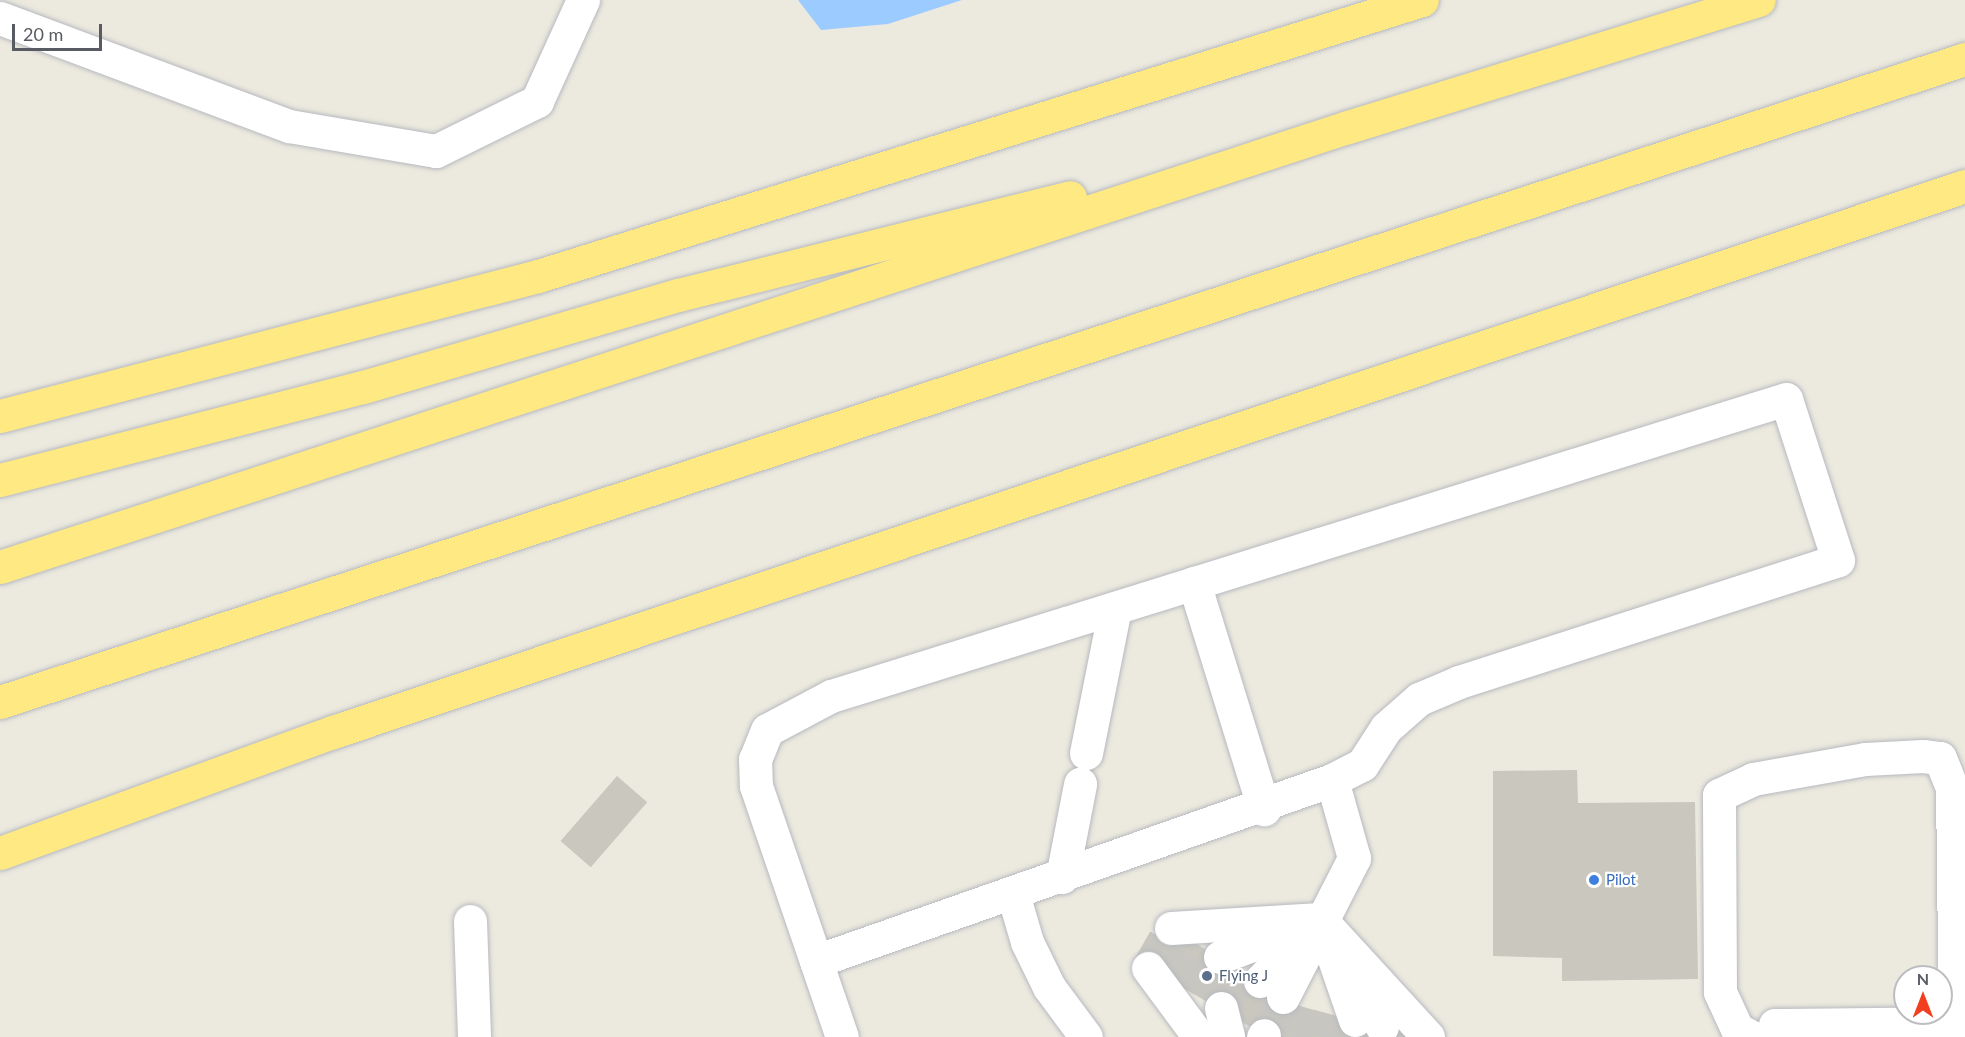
<!DOCTYPE html>
<html>
<head>
<meta charset="utf-8">
<style>
  body { margin:0 }
  #map { position:relative; width:1965px; height:1037px; overflow:hidden; background:#eceadf; font-family:Lato,sans-serif }
  div>[style] { position:absolute }
  [style*='--x'] { left:calc(var(--x)*1px); top:calc(var(--y)*1px); width:calc(var(--w)*1px); rotate:calc(var(--a)*1deg) }
  .water>* { inset:0; background:#9cccff }
  .building>* { inset:0; background:#c9c7be; transform-origin:0 0 }
  .minor-tunnel>* { height:33px; margin-top:-16.5px; transform-origin:0; background:repeating-linear-gradient(90deg,#c7c6c0 0 33px,transparent 0 49px) }
  .roads { filter:drop-shadow(0 0 2px #b7b9bf) drop-shadow(0 0 2px #b7b9bf) }
  .minor>* { height:33px; margin:-16.5px; padding:0 16.5px; transform-origin:16.5px; border-radius:16.5px; background:#fff }
  .highway>* { height:33px; margin:-16.5px; padding:0 16.5px; transform-origin:16.5px; border-radius:16.5px; background:#ffe983 }
  .dots>* { width:16px; height:16px; translate:-50% -50%; box-sizing:border-box; border:3px solid #fff; border-radius:50% }
  span { translate:-50% -50%; white-space:nowrap; text-align:center; line-height:1.15; -webkit-text-stroke:4.5px #fff; paint-order:stroke }
  .shop-label { font-size:15px; color:#366cbe }
  .left { translate:0 -50%; text-align:left }
  .service-label { font-size:15px; color:#4e5e75 }
  .north { position:absolute; left:1893px; top:965px; width:60px; height:60px; box-sizing:border-box; background:#fff; border:2px solid #bcbdc0; border-radius:50%; rotate:0deg; font-size:16px; font-weight:700; line-height:24px; text-align:center; color:#585b61 }
  .north::after { content:''; display:block; margin:auto; width:21px; height:27px; background:#f13f20; clip-path:polygon(50% 0,100% 100%,50% 72%,0 100%) }
  .scale { position:absolute; left:12px; top:24px; width:90px; height:27px; box-sizing:border-box; border:3px solid #585b61; border-top:0; padding-left:8px; font-size:18px; line-height:21px; white-space:nowrap; color:#585b61; -webkit-text-stroke:4px #fff; paint-order:stroke }
</style>
</head>
<body>
<div id="map">
  <div class="water">
    <div style="clip-path:polygon(798px 0,962px 0,888px 24px,821px 30px)"></div>
  </div>
  <div class="building">
    <div style="clip-path:polygon(1577px 770px,1578px 803px,1695px 802px,1698px 979px,1562px 981px,1562px 958px,1493px 956px,1493px 771px)"></div>
    <div style="left:617px;top:776px;width:40px;height:86px;rotate:41deg"></div>
    <div style="clip-path:polygon(1162px 922px,1292px 1004px,1416px 1037px,1268px 1037px,1138px 962px)"></div>
  </div>
  <div class="minor-tunnel">
    <div style="--x:1148;--y:968;--w:46;--a:-60.1"></div>
    <div style="--x:1172;--y:981;--w:45;--a:-59.5"></div>
    <div style="--x:1197;--y:994;--w:44;--a:-58.1"></div>
    <div style="--x:1221;--y:1008;--w:42;--a:-58.6"></div>
    <div style="--x:1264;--y:1035;--w:42;--a:-63.4"></div>
    <div style="--x:1293;--y:1037;--w:32;--a:-68"></div>
    <div style="--x:1323;--y:1037;--w:24;--a:-73"></div>
  </div>
  <div class="roads">
    <div class="minor">
      <div style="--x:0;--y:18;--w:309;--a:20.5"></div>
      <div style="--x:289;--y:126;--w:149;--a:9.7"></div>
      <div style="--x:436;--y:151;--w:113;--a:-26.3"></div>
      <div style="--x:537;--y:101;--w:111;--a:-65.5"></div>
      <div style="--x:1194;--y:583;--w:237;--a:72.8"></div>
      <div style="--x:1086;--y:753;--w:148;--a:-78.7"></div>
      <div style="--x:1062;--y:877;--w:95;--a:-79"></div>
      <div style="--x:1013;--y:894;--w:50;--a:73.7"></div>
      <div style="--x:1027;--y:942;--w:50;--a:63.9"></div>
      <div style="--x:1049;--y:987;--w:62;--a:53.5"></div>
      <div style="--x:470;--y:921;--w:116;--a:88"></div>
      <div style="--x:1171;--y:928;--w:149;--a:-3.5"></div>
      <div style="--x:1320;--y:919;--w:160;--a:47.5"></div>
      <div style="--x:1325;--y:933;--w:92;--a:71"></div>
      <div style="--x:1220;--y:957;--w:74;--a:-20.6"></div>
      <div style="--x:816;--y:961;--w:547;--a:-19.33"></div>
      <div style="--x:1332;--y:780;--w:34;--a:-27"></div>
      <div style="--x:1362;--y:765;--w:44;--a:-57"></div>
      <div style="--x:1386;--y:728;--w:44;--a:-41.3"></div>
      <div style="--x:1419;--y:699;--w:43;--a:-23"></div>
      <div style="--x:1459;--y:682;--w:398;--a:-17.8"></div>
      <div style="--x:1838;--y:560;--w:169;--a:-107.9"></div>
      <div style="--x:1786;--y:399;--w:1000;--a:162.72"></div>
      <div style="--x:831;--y:696;--w:72;--a:152"></div>
      <div style="--x:767;--y:730;--w:31;--a:112"></div>
      <div style="--x:755;--y:759;--w:27;--a:88"></div>
      <div style="--x:756;--y:786;--w:265;--a:71.1"></div>
      <div style="--x:1148;--y:968;--w:86;--a:53.5"></div>
      <div style="--x:1355;--y:980;--w:54;--a:60.1"></div>
      <div style="--x:1260;--y:981;--w:58;--a:-46.4"></div>
      <div style="--x:1283;--y:997;--w:156;--a:-62.9"></div>
      <div style="--x:1354;--y:858;--w:81;--a:-105.8"></div>
      <div style="--x:1221;--y:1008;--w:30;--a:76"></div>
      <div style="--x:1263;--y:1037;--w:2;--a:-63"></div>
      <div style="--x:1752;--y:1037;--w:17;--a:-152"></div>
      <div style="--x:1737;--y:1029;--w:41;--a:-114.7"></div>
      <div style="--x:1720;--y:992;--w:197;--a:-90.3"></div>
      <div style="--x:1719;--y:795;--w:38;--a:-25"></div>
      <div style="--x:1753;--y:779;--w:114;--a:-10.1"></div>
      <div style="--x:1865;--y:759;--w:58;--a:-3"></div>
      <div style="--x:1923;--y:756;--w:17;--a:7"></div>
      <div style="--x:1940;--y:758;--w:31;--a:68"></div>
      <div style="--x:1952;--y:787;--w:250;--a:89.3"></div>
      <div style="--x:1775;--y:1037;--w:12;--a:-90"></div>
      <div style="--x:1775;--y:1025;--w:180;--a:-0.6"></div>
    </div>
    <div class="highway">
      <div style="--x:0;--y:416;--w:556;--a:-14.59"></div>
      <div style="--x:538;--y:276;--w:926;--a:-17.34"></div>
      <div style="--x:0;--y:480;--w:375;--a:-14.4"></div>
      <div style="--x:363;--y:387;--w:328;--a:-16.3"></div>
      <div style="--x:678;--y:295;--w:404;--a:-14"></div>
      <div style="--x:0;--y:567;--w:1418;--a:-18.08"></div>
      <div style="--x:1348;--y:127;--w:430;--a:-17.2"></div>
      <div style="--x:0;--y:702;--w:2068;--a:-18.12"></div>
      <div style="--x:0;--y:853;--w:354;--a:-20"></div>
      <div style="--x:333;--y:732;--w:1721;--a:-18.5"></div>
    </div>
  </div>
  <div class="dots">
    <div style="left:1594px;top:880px;background:#3f7fe0"></div>
    <div style="left:1207px;top:976px;background:#5c6f8a"></div>
  </div>
  <div class="shop-label">
    <span class="left" style="left:1606px;top:880px">Pilot</span>
  </div>
  <div class="service-label">
    <span class="left" style="left:1219px;top:976px">Flying J</span>
  </div>
  <div class="north">N</div>
  <div class="scale">20 m</div>
</div>
</body>
</html>
